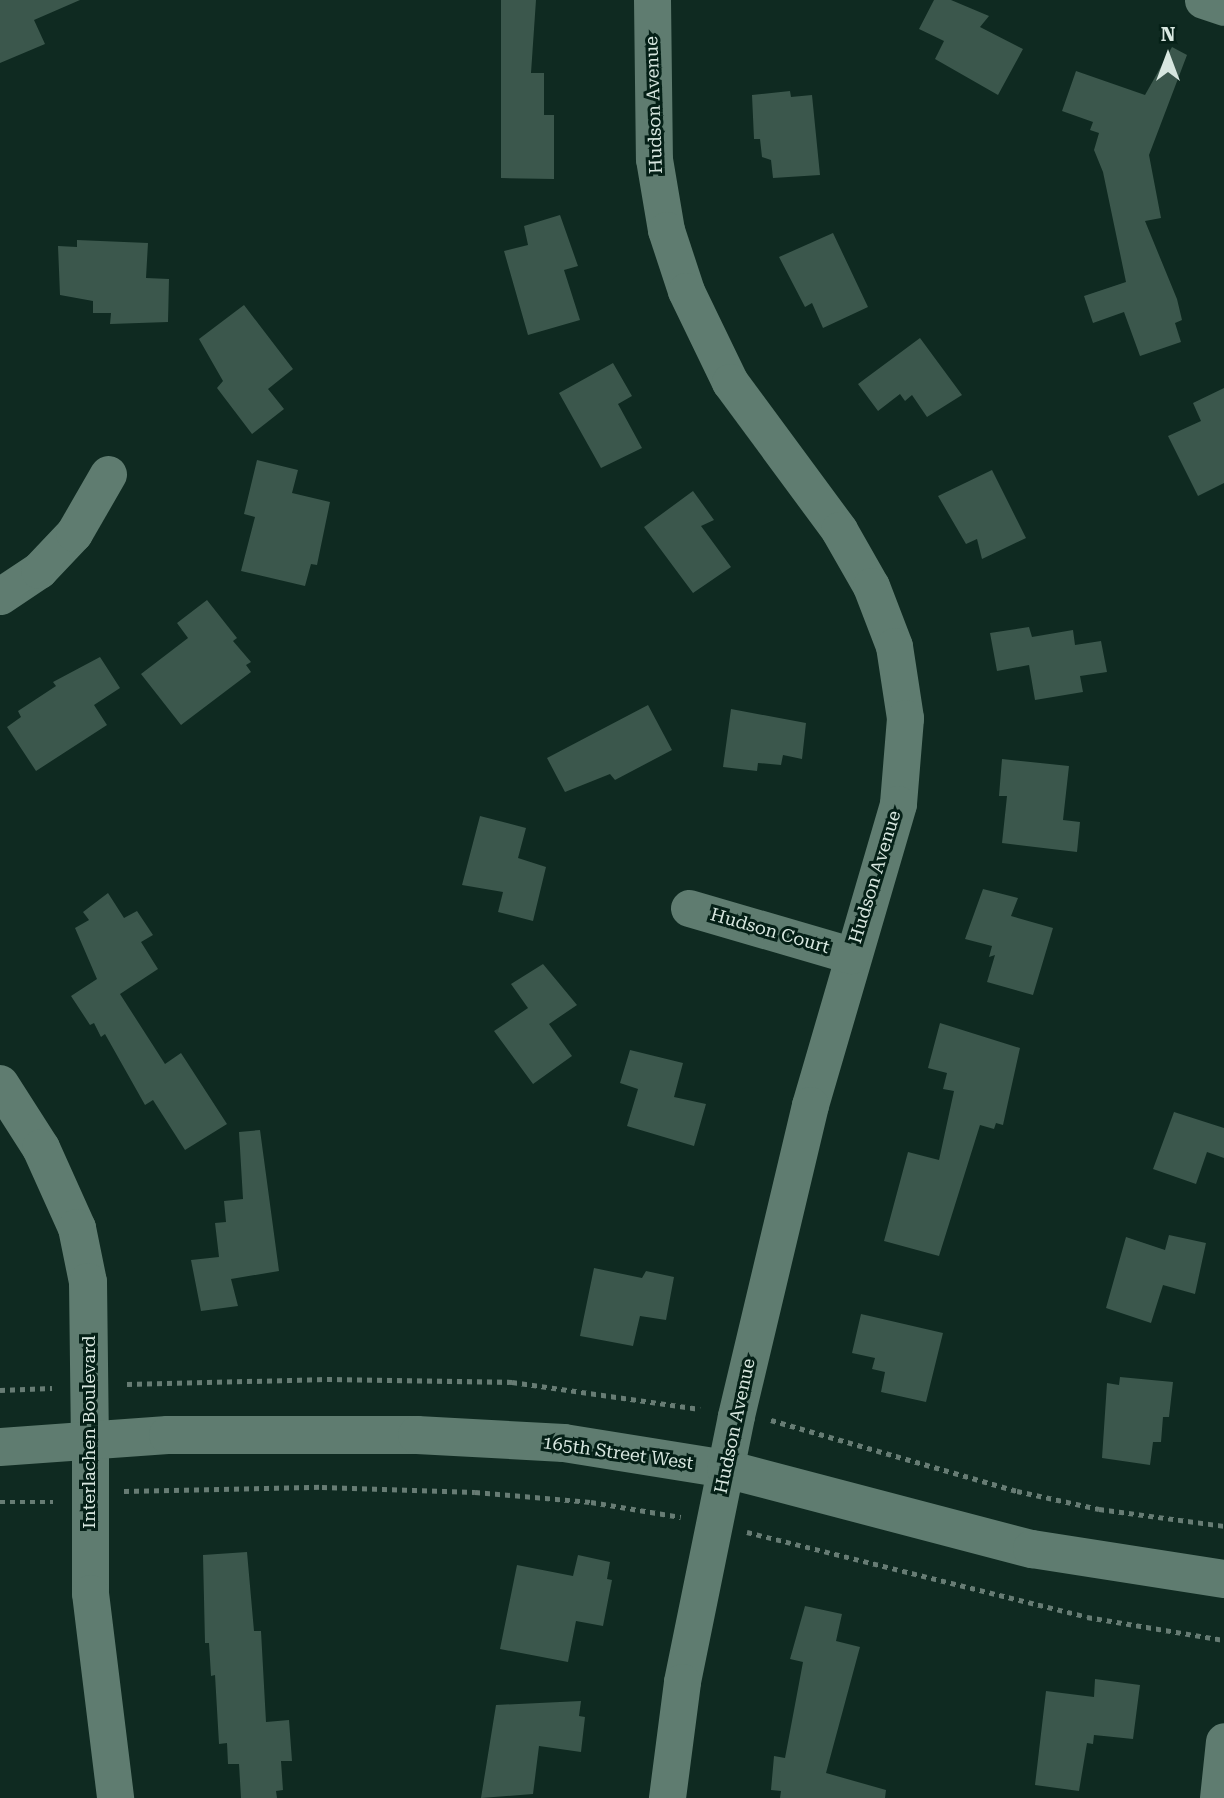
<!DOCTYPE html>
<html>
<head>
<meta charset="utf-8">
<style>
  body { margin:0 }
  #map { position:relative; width:1224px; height:1798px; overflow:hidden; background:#0f2a21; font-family:"Roboto Serif",serif }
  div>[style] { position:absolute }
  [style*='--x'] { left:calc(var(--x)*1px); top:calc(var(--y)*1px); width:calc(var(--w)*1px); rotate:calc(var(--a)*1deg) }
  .building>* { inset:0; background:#3b574c }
  .path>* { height:4.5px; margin-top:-2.25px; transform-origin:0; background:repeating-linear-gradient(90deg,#677c74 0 5px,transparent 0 10px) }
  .minor>* { height:37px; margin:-18.5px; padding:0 18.5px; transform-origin:18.5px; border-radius:18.5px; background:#5f7c70 }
  .tertiary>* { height:38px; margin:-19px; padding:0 19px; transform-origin:19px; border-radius:19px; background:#5f7c70 }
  span { translate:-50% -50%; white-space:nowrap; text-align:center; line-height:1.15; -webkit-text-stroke:6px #052017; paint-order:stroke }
  .street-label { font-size:18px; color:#d8e7e0 }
  .north { position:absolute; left:1133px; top:21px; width:70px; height:70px; -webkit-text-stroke:5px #052017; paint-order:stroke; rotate:0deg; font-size:19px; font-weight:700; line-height:28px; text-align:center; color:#d8e7e0 }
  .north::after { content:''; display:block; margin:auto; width:24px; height:32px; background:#d8e7e0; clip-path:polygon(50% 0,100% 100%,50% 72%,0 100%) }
</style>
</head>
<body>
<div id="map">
  <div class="building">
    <div style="clip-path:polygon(0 0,80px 0,34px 20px,45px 44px,0 63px)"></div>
    <div style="clip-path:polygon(501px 0,536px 0,531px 73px,544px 73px,544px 115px,554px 115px,554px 179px,501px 178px)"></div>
    <div style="clip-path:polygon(934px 0,951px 0,989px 16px,980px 27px,1023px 49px,998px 95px,935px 59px,944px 41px,919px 29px)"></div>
    <div style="clip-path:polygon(1172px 47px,1187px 55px,1149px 155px,1161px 218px,1145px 221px,1177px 299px,1182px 320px,1175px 323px,1181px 342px,1140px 356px,1124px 312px,1093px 323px,1084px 296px,1126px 282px,1103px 172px,1094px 150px,1099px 133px,1090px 130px,1093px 122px,1062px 111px,1076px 71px,1145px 95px)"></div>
    <div style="clip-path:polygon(790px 91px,791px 97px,812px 95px,820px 175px,773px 178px,771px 160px,762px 157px,760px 139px,754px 139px,752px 95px)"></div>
    <div style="clip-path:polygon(560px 215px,578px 266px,564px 270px,580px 320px,528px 335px,504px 251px,528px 245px,524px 226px)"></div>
    <div style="clip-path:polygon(833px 233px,868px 307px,823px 328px,812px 303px,805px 307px,779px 257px)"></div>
    <div style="clip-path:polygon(77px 240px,148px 243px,146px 278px,169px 279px,168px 322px,110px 324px,111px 313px,93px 313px,93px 301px,60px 295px,58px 246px,77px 247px)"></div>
    <div style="clip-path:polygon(244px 305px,293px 369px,268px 389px,284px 409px,252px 434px,217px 388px,223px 381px,199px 339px)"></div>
    <div style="clip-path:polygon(920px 338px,962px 395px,927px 417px,912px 395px,905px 401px,900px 394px,878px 411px,858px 384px)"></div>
    <div style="clip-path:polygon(613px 363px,632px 396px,618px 404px,642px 448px,601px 468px,559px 393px)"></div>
    <div style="clip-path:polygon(1224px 388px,1224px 483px,1198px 496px,1168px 436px,1201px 421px,1193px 403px)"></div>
    <div style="clip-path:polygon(257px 460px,298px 470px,292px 493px,330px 502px,317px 565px,311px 564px,305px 586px,241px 571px,255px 517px,244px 514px)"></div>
    <div style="clip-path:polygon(992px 470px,1026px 538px,982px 559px,977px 539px,966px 544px,938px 496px)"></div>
    <div style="clip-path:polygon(693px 491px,714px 520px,701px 526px,731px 567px,693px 593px,644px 527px)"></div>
    <div style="clip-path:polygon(207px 600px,237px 638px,233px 641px,251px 662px,246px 665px,251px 672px,181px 725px,141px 674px,188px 638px,177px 623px)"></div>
    <div style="clip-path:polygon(1029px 627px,1032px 637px,1073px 630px,1075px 645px,1101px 641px,1107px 672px,1080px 676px,1083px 692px,1035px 700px,1029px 665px,997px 671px,990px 633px)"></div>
    <div style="clip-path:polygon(100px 657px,120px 688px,94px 705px,107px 725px,36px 771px,7px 727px,21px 717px,18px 711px,56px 686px,53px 682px)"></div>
    <div style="clip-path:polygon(648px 705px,672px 750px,615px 780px,610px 774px,565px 792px,547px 758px)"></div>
    <div style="clip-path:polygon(731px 709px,806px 723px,802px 759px,783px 755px,781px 765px,758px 763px,757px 771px,723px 767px)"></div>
    <div style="clip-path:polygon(1002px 759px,1069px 766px,1063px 820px,1080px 822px,1077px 852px,1002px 843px,1007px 796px,999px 796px)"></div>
    <div style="clip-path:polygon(480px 816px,526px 828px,518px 858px,546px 867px,533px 921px,498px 912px,503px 892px,462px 885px)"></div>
    <div style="clip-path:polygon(983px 889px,1018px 898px,1011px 916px,1053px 928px,1033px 995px,987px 982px,995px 955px,989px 957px,992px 946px,965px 939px)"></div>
    <div style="clip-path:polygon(108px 893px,124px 918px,137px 911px,153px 935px,141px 942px,158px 969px,120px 994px,165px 1064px,181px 1053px,227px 1124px,185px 1150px,153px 1100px,145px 1105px,105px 1034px,101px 1037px,94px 1023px,90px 1025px,71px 996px,97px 979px,75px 928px,89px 920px,83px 912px)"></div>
    <div style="clip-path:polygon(543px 964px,577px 1005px,549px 1024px,572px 1056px,533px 1084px,494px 1031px,528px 1008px,511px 984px)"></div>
    <div style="clip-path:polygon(940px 1023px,1020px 1048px,1003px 1125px,996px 1123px,994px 1129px,980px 1125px,939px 1256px,884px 1241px,908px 1152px,939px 1160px,954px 1091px,943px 1089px,947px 1073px,928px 1068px)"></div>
    <div style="clip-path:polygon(630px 1050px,683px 1063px,674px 1097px,706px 1104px,694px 1146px,627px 1126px,638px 1089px,620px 1083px)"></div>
    <div style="clip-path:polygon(1174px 1112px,1224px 1128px,1224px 1158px,1207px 1152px,1196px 1184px,1153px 1169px)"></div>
    <div style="clip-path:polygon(260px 1130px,279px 1271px,231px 1279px,238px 1306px,201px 1311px,191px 1260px,219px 1257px,215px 1223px,226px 1222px,224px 1201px,243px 1199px,239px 1132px)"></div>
    <div style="clip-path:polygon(1169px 1235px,1206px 1243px,1195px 1294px,1163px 1285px,1151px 1323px,1106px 1308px,1126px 1237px,1165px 1250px)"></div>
    <div style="clip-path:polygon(594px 1268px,642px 1278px,646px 1271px,674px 1277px,666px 1320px,640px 1316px,633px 1346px,580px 1336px)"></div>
    <div style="clip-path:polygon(861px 1314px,943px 1333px,926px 1402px,881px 1392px,885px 1372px,872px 1369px,875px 1358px,852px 1353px)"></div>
    <div style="clip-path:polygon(1120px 1377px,1173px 1382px,1169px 1417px,1163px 1417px,1161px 1442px,1153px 1442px,1150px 1465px,1102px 1458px,1107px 1383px,1119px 1385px)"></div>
    <div style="clip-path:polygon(247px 1552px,254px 1631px,261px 1631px,266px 1722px,289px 1720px,292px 1761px,281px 1761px,283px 1790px,276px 1791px,277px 1798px,241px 1798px,239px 1764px,228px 1764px,227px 1743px,219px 1744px,215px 1675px,211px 1676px,209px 1643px,205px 1643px,203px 1555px)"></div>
    <div style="clip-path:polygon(578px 1555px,610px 1562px,607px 1579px,612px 1580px,603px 1626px,576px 1621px,568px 1662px,500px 1649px,517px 1565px,573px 1576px)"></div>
    <div style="clip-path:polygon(805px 1606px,842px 1614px,836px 1641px,860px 1647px,826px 1773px,886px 1790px,885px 1798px,780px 1798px,781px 1791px,771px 1790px,774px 1756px,785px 1758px,803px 1662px,790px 1659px)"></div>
    <div style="clip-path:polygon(1095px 1679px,1140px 1685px,1133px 1739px,1094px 1735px,1093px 1744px,1087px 1743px,1079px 1791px,1035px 1785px,1046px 1691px,1094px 1697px)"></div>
    <div style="clip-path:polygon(581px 1701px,579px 1716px,585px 1717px,581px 1752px,539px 1746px,533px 1794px,481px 1798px,496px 1705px)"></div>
  </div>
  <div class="path">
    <div style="--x:127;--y:1384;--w:200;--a:-1.4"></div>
    <div style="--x:327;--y:1379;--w:185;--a:0.9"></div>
    <div style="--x:512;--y:1382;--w:190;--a:8.2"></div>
    <div style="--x:0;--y:1390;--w:52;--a:-2.2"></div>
    <div style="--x:771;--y:1420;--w:256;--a:16.1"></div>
    <div style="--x:1017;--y:1491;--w:84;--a:12.4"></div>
    <div style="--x:1099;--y:1509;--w:126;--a:7.7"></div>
    <div style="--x:124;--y:1491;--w:198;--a:-1.2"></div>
    <div style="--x:322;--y:1487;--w:153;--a:1.9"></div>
    <div style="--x:475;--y:1492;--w:116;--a:4.9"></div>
    <div style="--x:591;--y:1502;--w:91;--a:9.5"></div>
    <div style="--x:0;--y:1502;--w:53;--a:0"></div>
    <div style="--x:747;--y:1532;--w:350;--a:14"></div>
    <div style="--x:1087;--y:1617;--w:139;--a:9.5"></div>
  </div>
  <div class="minor">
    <div style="--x:652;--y:0;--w:159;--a:89.3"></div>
    <div style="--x:654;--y:159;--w:72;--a:80.4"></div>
    <div style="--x:666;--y:230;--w:64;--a:71.8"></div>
    <div style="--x:686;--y:291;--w:101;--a:64.2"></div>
    <div style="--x:730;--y:382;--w:184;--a:53.6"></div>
    <div style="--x:839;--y:530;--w:64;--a:60.3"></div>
    <div style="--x:871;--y:586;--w:64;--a:69"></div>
    <div style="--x:894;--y:646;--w:73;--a:81.3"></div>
    <div style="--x:905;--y:718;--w:86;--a:94.7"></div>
    <div style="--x:898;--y:804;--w:314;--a:106.3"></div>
    <div style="--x:810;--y:1105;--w:320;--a:103.4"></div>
    <div style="--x:736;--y:1416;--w:271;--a:101.5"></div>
    <div style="--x:682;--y:1682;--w:117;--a:97.4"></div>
    <div style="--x:1203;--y:0;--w:22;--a:18"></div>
    <div style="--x:0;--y:596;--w:47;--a:-33.7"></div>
    <div style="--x:39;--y:570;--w:51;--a:-46.6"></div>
    <div style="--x:74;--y:533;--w:68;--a:-60"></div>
    <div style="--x:689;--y:908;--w:169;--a:16.2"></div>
    <div style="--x:90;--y:1438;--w:155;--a:90"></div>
    <div style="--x:90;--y:1593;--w:207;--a:83"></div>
    <div style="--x:1218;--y:1798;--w:57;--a:-84"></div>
  </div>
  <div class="tertiary">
    <div style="--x:0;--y:1084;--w:76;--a:57.4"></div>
    <div style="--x:41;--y:1148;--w:88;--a:65.8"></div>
    <div style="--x:77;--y:1228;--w:55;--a:78.5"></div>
    <div style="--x:88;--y:1282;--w:156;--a:89.3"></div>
    <div style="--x:0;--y:1447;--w:168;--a:-4.1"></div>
    <div style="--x:168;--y:1435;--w:249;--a:0"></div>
    <div style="--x:417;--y:1435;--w:147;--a:3.1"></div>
    <div style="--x:564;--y:1443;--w:164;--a:9.1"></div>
    <div style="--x:726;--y:1469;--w:316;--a:14.7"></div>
    <div style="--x:1032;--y:1549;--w:194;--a:8.9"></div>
  </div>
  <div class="street-label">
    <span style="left:654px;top:105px;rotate:-92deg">Hudson Avenue</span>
    <span style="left:875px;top:877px;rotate:-73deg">Hudson Avenue</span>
    <span style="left:770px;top:931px;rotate:16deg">Hudson Court</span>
    <span style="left:735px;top:1426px;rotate:-78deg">Hudson Avenue</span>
    <span style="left:89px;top:1432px;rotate:-90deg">Interlachen Boulevard</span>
    <span style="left:618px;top:1453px;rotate:8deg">165th Street West</span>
  </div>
  <div class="north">N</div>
</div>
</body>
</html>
